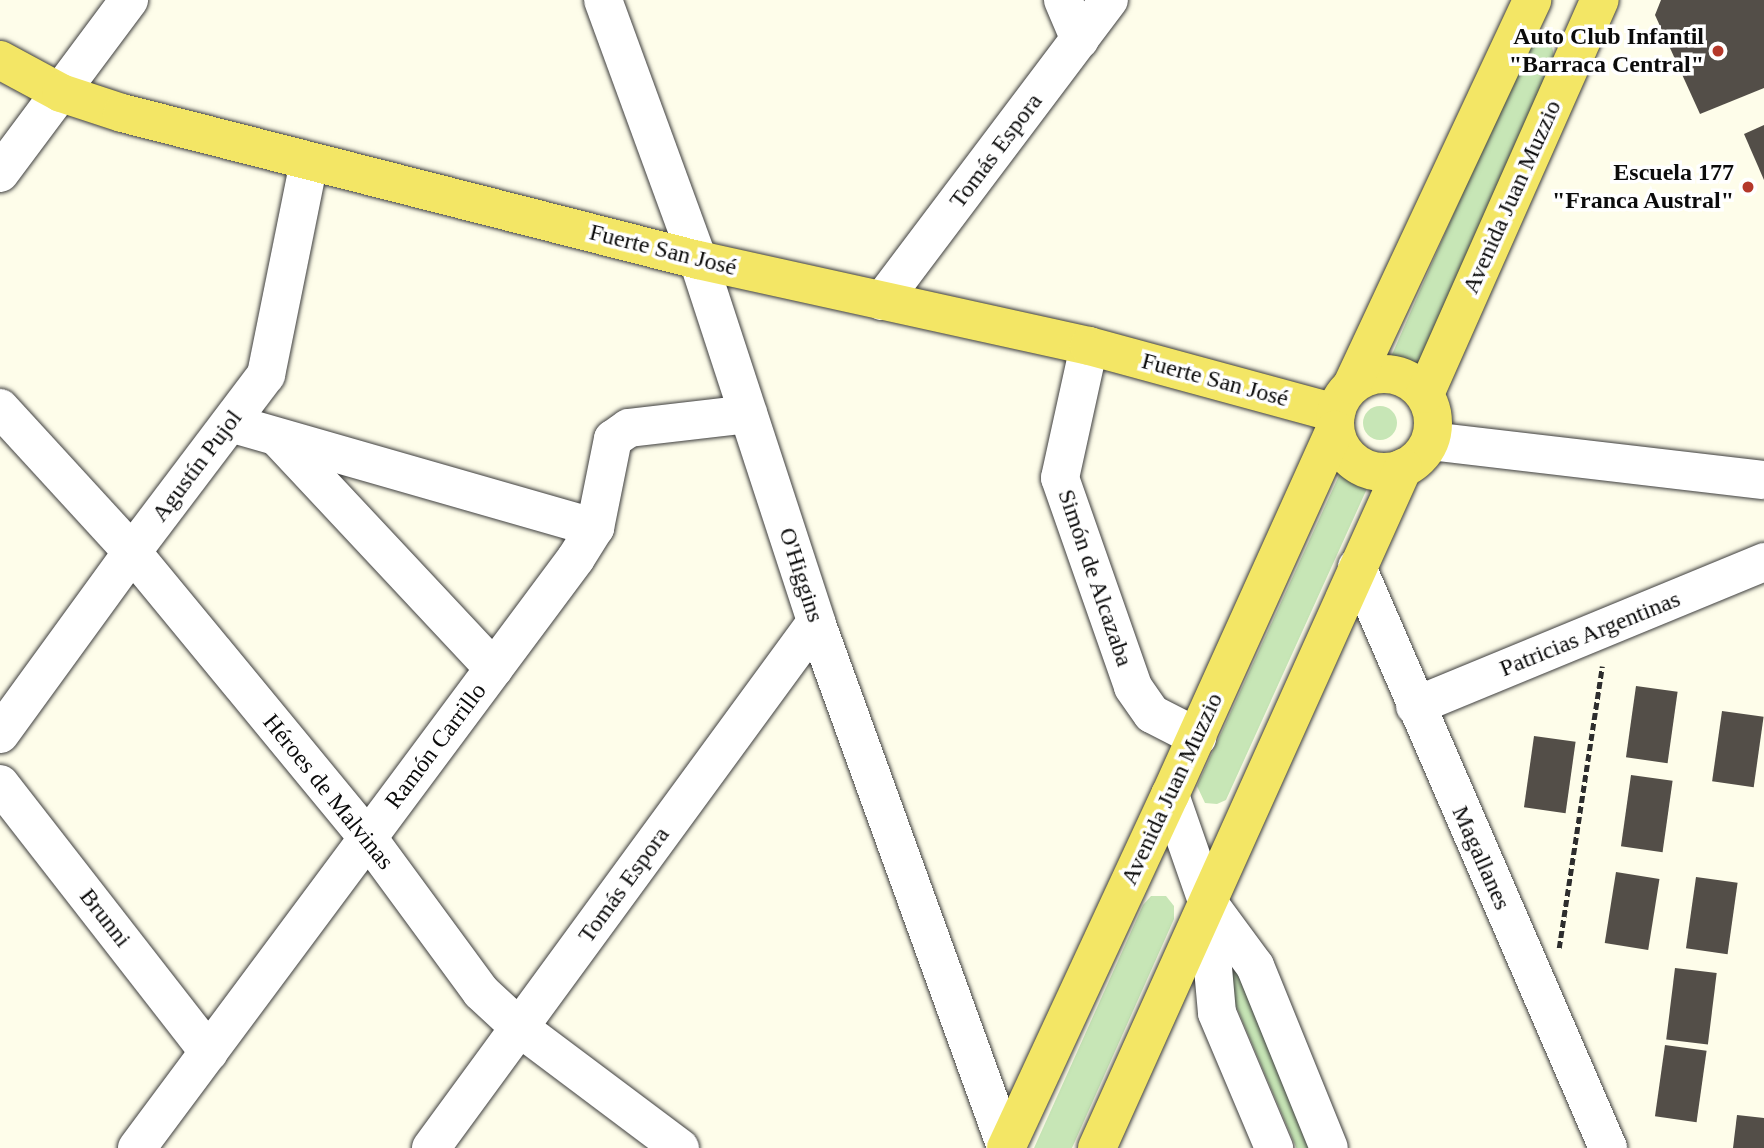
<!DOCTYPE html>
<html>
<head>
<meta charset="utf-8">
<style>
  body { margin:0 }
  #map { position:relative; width:1764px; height:1148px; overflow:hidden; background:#fefdea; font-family:"Times New Roman",serif }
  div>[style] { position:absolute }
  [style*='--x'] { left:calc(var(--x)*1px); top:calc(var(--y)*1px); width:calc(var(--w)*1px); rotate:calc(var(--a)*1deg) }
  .green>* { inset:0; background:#c7e6b6; transform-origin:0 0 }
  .round { border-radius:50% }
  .building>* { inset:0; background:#534e48; transform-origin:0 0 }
  .path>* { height:4.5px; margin-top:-2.25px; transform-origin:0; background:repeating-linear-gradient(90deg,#2d2d2d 0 7px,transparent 0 10.5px) }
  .roads { filter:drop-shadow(0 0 2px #3e3e3e) drop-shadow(0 0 2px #3e3e3e) }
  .minor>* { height:38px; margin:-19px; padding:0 19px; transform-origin:19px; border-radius:19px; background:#fff }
  .major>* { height:38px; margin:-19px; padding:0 19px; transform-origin:19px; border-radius:19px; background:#f3e665 }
  .major>.ring { margin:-19px; padding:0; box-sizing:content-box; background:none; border:38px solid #f3e665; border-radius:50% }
  .dots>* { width:19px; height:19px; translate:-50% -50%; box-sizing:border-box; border:4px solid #fff; border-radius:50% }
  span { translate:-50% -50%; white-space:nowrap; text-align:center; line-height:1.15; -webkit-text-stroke:7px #fff; paint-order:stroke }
  .poi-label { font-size:24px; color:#0b0b0b; font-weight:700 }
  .right { translate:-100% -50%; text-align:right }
  .street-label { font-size:24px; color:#0b0b0b }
</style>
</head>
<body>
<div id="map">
  <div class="green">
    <div style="clip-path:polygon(1541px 40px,1552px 46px,1555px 61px,1419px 371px,1405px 362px,1390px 359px,1529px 42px)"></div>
    <div class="round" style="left:1363px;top:406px;width:34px;height:34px"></div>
    <div style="clip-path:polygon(1342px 469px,1354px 478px,1370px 482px,1226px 800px,1217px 804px,1205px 803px,1197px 786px)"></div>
    <div style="clip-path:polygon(1151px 896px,1166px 896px,1174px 906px,1174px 919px,1072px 1148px,1034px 1148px,1143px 905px)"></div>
    <div style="left:1236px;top:970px;width:193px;height:14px;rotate:67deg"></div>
  </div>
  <div class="building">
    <div style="clip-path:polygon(1661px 0,1764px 0,1764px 88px,1700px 114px,1655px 15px)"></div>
    <div style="clip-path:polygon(1764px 125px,1764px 180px,1744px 134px)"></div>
    <div style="left:1636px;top:686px;width:42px;height:72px;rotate:8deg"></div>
    <div style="left:1722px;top:711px;width:42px;height:71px;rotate:8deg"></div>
    <div style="left:1534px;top:736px;width:42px;height:72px;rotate:8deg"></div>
    <div style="left:1631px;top:775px;width:42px;height:72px;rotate:8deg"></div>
    <div style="left:1616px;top:872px;width:44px;height:72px;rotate:9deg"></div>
    <div style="left:1696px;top:877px;width:42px;height:72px;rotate:8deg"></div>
    <div style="left:1675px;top:968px;width:42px;height:72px;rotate:7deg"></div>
    <div style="left:1665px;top:1045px;width:42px;height:72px;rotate:8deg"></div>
    <div style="clip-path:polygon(1737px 1115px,1764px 1118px,1764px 1148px,1733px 1148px)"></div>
  </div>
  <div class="path">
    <div style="--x:1559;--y:948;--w:285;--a:-81.3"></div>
  </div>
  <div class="roads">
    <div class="minor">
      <div style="--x:603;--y:0;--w:277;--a:69.9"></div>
      <div style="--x:698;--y:260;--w:381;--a:71.9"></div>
      <div style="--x:816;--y:622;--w:558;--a:70.1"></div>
      <div style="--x:1063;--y:0;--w:43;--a:67"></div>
      <div style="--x:0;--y:173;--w:216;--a:-53.3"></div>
      <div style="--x:882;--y:301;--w:377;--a:-53"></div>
      <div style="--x:1089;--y:346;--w:135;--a:102.4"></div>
      <div style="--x:1060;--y:478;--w:221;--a:70.7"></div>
      <div style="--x:1133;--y:687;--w:33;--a:55"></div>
      <div style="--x:1152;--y:714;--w:51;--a:27.1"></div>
      <div style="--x:0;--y:408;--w:195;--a:47.5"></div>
      <div style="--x:132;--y:552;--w:371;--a:50.5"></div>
      <div style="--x:368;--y:838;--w:191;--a:53.7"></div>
      <div style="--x:481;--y:992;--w:53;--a:42.7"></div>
      <div style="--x:520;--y:1028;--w:200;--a:36.9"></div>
      <div style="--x:230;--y:423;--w:380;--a:16"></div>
      <div style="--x:278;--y:438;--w:316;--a:46.9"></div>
      <div style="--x:1431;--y:441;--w:335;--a:6.7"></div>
      <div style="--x:1357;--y:567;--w:633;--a:66.63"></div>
      <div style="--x:1415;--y:706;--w:378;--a:-22.4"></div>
      <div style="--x:0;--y:734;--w:225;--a:-54"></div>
      <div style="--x:132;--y:552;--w:222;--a:-52.9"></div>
      <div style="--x:266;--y:375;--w:218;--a:-78.6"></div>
      <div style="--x:0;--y:784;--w:340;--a:52.1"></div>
      <div style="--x:1170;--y:795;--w:112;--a:70.8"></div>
      <div style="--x:1207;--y:901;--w:112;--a:84.9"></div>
      <div style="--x:1217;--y:1013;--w:147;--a:67.1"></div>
      <div style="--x:1207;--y:901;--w:81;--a:53.6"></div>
      <div style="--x:1255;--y:966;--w:196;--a:67.9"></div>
      <div style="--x:137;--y:1148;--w:735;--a:-53.35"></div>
      <div style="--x:576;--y:558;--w:36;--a:-58"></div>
      <div style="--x:595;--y:528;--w:91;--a:-78.6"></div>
      <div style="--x:613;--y:439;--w:19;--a:-35"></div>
      <div style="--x:629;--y:428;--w:120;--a:-6.7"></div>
      <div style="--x:431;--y:1148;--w:652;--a:-53.8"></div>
    </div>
    <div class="major">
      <div style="--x:0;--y:60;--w:69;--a:28.4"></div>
      <div style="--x:61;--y:93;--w:64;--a:18.2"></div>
      <div style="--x:122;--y:113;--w:594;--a:14.32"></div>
      <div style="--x:698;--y:260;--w:400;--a:12.4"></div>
      <div style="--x:1089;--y:346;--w:256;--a:15.2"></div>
      <div class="ring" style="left:1335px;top:374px;width:60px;height:60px"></div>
      <div style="--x:1352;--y:385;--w:425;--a:-64.9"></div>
      <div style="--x:1425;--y:394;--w:431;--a:-66.1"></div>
      <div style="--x:1006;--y:1148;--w:389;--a:-65.1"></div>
      <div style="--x:1170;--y:795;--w:401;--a:-65.7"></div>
      <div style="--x:1097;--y:1148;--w:746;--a:-65.77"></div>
    </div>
  </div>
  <div class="dots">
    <div style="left:1718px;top:51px;background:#b4382a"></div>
    <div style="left:1748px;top:187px;background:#b4382a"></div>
  </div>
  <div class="poi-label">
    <span class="right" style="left:1704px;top:51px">Auto Club Infantil<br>"Barraca Central"</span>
    <span class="right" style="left:1734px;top:187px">Escuela 177<br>"Franca Austral"</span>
  </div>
  <div class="street-label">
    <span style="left:996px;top:151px;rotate:-53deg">Tomás Espora</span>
    <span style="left:1512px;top:197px;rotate:-66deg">Avenida Juan Muzzio</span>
    <span style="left:663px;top:250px;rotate:14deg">Fuerte San José</span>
    <span style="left:1215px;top:380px;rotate:15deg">Fuerte San José</span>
    <span style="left:197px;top:466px;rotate:-53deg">Agustín Pujol</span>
    <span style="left:801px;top:575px;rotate:72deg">O'Higgins</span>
    <span style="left:1095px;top:578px;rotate:71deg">Simón de Alcazaba</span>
    <span style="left:1590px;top:634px;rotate:-22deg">Patricias Argentinas</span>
    <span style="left:436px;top:746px;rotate:-53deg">Ramón Carrillo</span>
    <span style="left:1172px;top:789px;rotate:-65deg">Avenida Juan Muzzio</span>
    <span style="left:328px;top:792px;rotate:51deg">Héroes de Malvinas</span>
    <span style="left:1481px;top:858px;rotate:66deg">Magallanes</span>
    <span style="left:624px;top:885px;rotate:-54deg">Tomás Espora</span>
    <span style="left:105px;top:918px;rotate:52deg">Brunni</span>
  </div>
</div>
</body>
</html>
